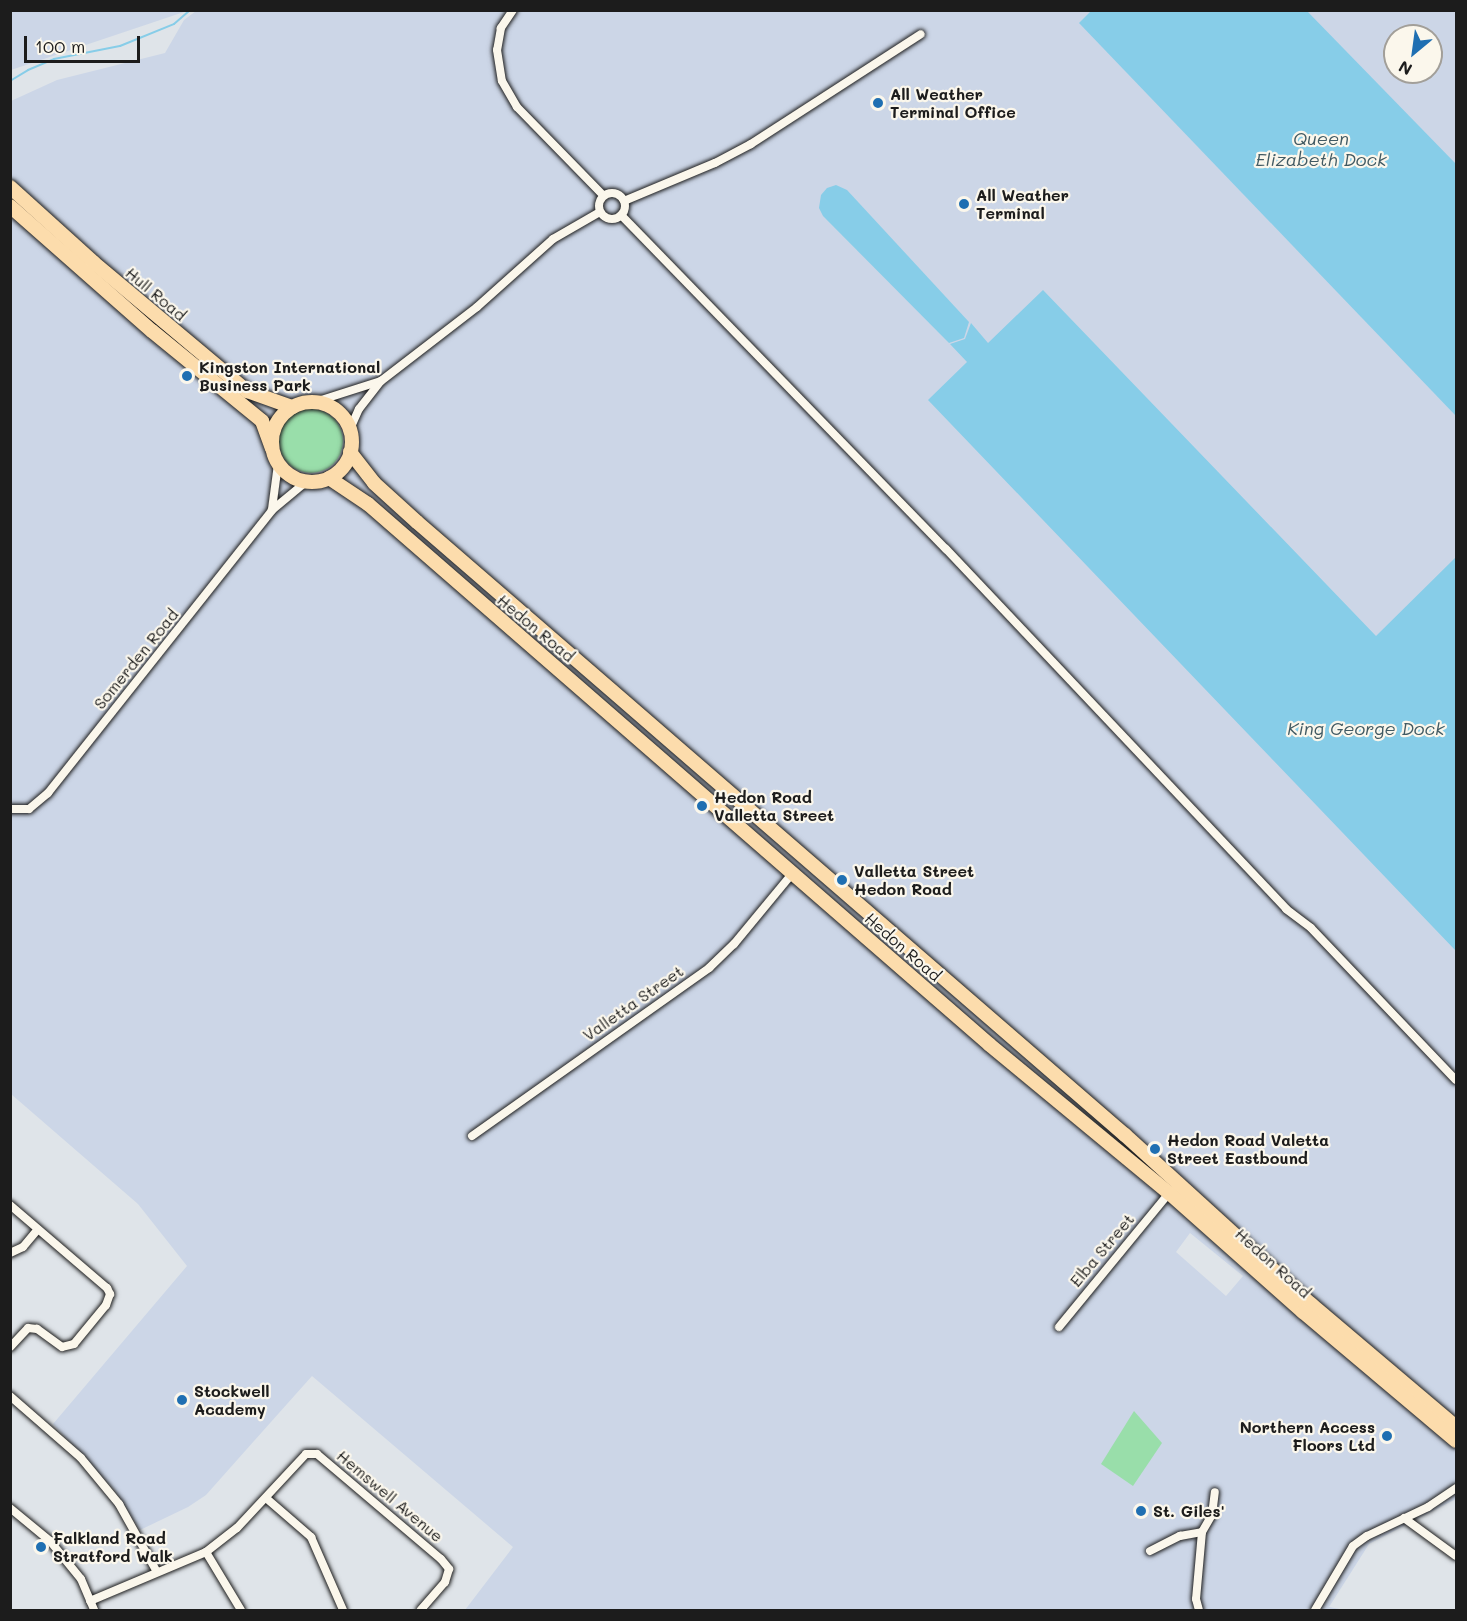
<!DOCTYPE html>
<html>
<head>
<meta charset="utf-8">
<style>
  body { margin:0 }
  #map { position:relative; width:1467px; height:1621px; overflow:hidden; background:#dfe4e9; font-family:Mali,sans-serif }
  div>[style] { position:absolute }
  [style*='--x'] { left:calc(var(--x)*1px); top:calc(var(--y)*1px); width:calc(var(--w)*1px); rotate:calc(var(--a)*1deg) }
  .built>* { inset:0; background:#ccd6e7 }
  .green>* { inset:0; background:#99deaa }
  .round { border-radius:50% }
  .water>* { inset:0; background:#87cde8 }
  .stream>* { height:2px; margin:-1px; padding:0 1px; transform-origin:1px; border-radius:1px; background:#87cde8 }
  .roads { filter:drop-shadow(0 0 2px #1c1c1c) drop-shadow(0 0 2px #1c1c1c) }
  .minor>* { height:8px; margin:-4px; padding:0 4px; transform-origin:4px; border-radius:4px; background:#fbf7ec }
  .minor>.ring { margin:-4px; padding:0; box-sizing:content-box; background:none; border:8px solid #fbf7ec; border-radius:50% }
  .trunk>* { height:14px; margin:-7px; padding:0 7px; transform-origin:7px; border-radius:7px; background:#fcdcac }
  .trunk>.ring { margin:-7px; padding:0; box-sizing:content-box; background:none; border:14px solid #fcdcac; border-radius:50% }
  .dots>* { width:16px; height:16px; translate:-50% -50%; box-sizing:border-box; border:3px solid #fbf7ec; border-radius:50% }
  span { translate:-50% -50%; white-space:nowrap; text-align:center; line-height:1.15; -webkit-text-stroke:4.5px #fbf7ec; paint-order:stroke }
  .poi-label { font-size:16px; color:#1c1c1c; font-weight:700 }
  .left { translate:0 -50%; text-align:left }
  .right { translate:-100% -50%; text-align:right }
  .street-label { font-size:16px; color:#1c1c1c }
  .water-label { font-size:18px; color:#415a63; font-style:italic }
  .frame { position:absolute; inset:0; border:12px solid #1c1c1c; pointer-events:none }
  .north { position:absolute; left:1383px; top:24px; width:60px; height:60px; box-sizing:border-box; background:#fbf7ec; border:2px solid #a29f99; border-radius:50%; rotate:209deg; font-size:16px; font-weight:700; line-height:24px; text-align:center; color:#1c1c1c }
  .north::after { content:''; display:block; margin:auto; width:21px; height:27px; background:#1f6fb2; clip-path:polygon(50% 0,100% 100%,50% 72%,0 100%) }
  .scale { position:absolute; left:24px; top:36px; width:116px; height:27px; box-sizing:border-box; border:3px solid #1c1c1c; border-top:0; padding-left:8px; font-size:18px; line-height:21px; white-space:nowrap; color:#1c1c1c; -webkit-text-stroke:4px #fbf7ec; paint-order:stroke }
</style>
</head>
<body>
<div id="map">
  <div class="built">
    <div style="clip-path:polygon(11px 10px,187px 10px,187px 11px,11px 70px)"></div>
    <div style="clip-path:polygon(evenodd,196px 11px,1456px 11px,1456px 1499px,1369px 1544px,1329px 1607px,1345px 1610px,465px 1610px,513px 1547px,312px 1376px,206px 1495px,188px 1507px,140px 1530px,114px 1489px,53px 1424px,187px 1266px,138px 1204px,11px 1094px,11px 101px,57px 80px,165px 53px,184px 20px,196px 11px,1395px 36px,1431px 36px,1431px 72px,1395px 72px,1395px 36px,196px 11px,1190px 1233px,1243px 1276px,1226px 1296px,1176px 1252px,1190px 1233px)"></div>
  </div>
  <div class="green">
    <div class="round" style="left:279px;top:409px;width:64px;height:64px"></div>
    <div style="clip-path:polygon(1134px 1411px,1162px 1443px,1133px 1486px,1101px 1464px)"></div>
  </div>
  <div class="water">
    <div style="clip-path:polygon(1091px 11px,1307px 11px,1456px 164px,1456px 416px,1079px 23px)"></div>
    <div style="clip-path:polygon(836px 185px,847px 190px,969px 322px,964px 338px,949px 343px,823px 216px,819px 208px,821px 195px,827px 188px)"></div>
    <div style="clip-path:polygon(1043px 290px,1376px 636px,1456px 557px,1456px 951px,928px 400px,967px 362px,950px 344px,965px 339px,971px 323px,988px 343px)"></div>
  </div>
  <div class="stream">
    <div style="--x:10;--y:81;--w:21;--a:-31"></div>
    <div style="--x:28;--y:70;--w:28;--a:-23"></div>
    <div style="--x:54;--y:59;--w:67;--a:-11.1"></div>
    <div style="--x:120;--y:46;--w:58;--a:-22.2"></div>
    <div style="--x:174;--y:24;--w:21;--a:-41"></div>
  </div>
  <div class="roads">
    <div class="minor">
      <div style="--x:513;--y:10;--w:22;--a:124"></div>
      <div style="--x:501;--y:28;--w:22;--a:100"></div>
      <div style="--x:497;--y:50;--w:31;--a:81"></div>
      <div style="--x:502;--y:81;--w:30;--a:60"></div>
      <div style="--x:517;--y:107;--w:124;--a:45.7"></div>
      <div class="ring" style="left:599px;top:193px;width:18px;height:18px"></div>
      <div style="--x:624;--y:201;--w:99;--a:-22.7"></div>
      <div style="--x:715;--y:163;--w:41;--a:-27.8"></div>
      <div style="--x:751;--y:144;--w:202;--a:-32.9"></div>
      <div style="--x:621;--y:215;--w:466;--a:45.8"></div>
      <div style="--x:946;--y:549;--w:495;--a:46.6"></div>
      <div style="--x:1286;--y:909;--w:31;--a:37"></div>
      <div style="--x:1311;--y:928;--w:210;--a:46.4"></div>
      <div style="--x:315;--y:402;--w:69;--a:-17.7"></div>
      <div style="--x:350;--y:429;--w:22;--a:-66"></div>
      <div style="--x:359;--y:409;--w:36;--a:-52"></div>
      <div style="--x:381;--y:381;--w:121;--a:-37.6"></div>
      <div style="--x:477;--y:307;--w:102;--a:-41.8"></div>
      <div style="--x:553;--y:239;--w:54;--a:-29.9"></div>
      <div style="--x:272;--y:509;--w:45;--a:-82.4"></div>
      <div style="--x:10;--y:809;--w:19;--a:0"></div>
      <div style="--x:29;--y:809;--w:25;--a:-40"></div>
      <div style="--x:48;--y:793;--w:361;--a:-51.6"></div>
      <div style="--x:272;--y:510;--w:45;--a:-39.6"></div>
      <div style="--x:472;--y:1136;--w:291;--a:-35.3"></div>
      <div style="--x:709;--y:968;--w:35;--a:-44"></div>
      <div style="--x:734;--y:944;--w:91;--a:-50.4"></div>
      <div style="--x:10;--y:1205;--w:128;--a:40.6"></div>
      <div style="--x:107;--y:1288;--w:7;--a:63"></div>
      <div style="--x:110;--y:1294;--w:12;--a:110"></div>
      <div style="--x:106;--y:1305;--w:50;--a:129.4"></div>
      <div style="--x:74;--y:1344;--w:12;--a:166"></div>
      <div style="--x:62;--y:1347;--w:31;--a:-144"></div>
      <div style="--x:37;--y:1329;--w:9;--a:-174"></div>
      <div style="--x:28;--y:1328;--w:26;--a:133"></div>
      <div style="--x:10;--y:1253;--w:14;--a:-25"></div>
      <div style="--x:23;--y:1247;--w:23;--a:-50"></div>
      <div style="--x:1059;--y:1327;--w:173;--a:-50.6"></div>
      <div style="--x:10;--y:1396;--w:94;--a:41.1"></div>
      <div style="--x:81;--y:1458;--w:60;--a:50.4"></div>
      <div style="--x:119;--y:1504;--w:78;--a:60.8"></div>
      <div style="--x:266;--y:1498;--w:60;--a:40.9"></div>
      <div style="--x:311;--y:1537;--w:80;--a:66.3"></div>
      <div style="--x:10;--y:1508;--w:52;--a:39.5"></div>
      <div style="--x:50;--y:1541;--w:49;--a:50.8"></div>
      <div style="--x:81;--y:1579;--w:34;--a:67"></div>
      <div style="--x:1404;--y:1518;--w:64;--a:36.2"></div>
      <div style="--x:1202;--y:1532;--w:20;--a:-60"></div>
      <div style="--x:1212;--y:1515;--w:23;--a:-83"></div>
      <div style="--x:1150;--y:1551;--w:34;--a:-27"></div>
      <div style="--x:1180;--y:1536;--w:22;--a:-10"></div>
      <div style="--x:1202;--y:1532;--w:67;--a:95.1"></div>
      <div style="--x:1196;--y:1599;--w:11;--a:75"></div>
      <div style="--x:206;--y:1552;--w:68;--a:58.9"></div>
      <div style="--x:90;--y:1601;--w:126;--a:-22.9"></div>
      <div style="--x:206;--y:1552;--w:39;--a:-38"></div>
      <div style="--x:237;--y:1528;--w:101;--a:-47"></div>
      <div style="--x:306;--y:1454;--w:11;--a:0"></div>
      <div style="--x:317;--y:1454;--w:162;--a:40.3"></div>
      <div style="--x:441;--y:1559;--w:13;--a:51"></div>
      <div style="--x:449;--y:1569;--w:14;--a:107"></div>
      <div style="--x:445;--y:1582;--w:37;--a:131"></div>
      <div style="--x:1315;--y:1610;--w:74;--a:-59.3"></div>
      <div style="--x:1353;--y:1546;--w:17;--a:-36"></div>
      <div style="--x:1367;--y:1536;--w:68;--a:-25.4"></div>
      <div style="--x:1428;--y:1507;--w:34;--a:-34"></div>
    </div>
    <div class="trunk">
      <div style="--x:10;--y:187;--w:112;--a:42.1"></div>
      <div style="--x:93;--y:262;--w:201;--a:40"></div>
      <div style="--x:247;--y:391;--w:48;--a:19.6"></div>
      <div style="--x:10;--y:206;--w:189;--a:41.4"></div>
      <div style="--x:152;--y:331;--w:142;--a:39.3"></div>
      <div style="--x:262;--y:421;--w:29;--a:70"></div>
      <div class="ring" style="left:272px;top:402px;width:66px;height:66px"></div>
      <div style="--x:350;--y:452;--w:39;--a:52"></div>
      <div style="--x:374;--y:483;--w:58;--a:42.2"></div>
      <div style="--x:417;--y:522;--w:937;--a:40.89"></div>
      <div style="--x:1125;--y:1135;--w:251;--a:42.3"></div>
      <div style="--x:1311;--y:1304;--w:190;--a:40.3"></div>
      <div style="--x:329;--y:478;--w:47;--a:33.7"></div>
      <div style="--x:368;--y:504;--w:824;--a:41.02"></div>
      <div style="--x:990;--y:1045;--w:232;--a:39.6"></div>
      <div style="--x:1169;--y:1193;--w:179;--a:41.6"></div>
      <div style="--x:1303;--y:1312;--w:200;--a:40.1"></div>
    </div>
  </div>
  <div class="dots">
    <div style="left:878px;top:103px;background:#1f6fb2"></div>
    <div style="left:964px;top:204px;background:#1f6fb2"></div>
    <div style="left:187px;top:376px;background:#1f6fb2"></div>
    <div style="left:702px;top:806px;background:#1f6fb2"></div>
    <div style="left:842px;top:880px;background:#1f6fb2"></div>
    <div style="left:1155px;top:1149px;background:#1f6fb2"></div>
    <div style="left:182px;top:1400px;background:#1f6fb2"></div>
    <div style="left:1387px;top:1436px;background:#1f6fb2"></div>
    <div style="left:1141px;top:1511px;background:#1f6fb2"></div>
    <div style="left:41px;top:1547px;background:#1f6fb2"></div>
  </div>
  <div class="poi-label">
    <span class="left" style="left:890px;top:103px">All Weather<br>Terminal Office</span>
    <span class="left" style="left:976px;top:204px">All Weather<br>Terminal</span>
    <span class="left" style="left:199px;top:376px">Kingston International<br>Business Park</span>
    <span class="left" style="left:714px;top:806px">Hedon Road<br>Valletta Street</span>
    <span class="left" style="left:854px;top:880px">Valletta Street<br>Hedon Road</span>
    <span class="left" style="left:1167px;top:1149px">Hedon Road Valetta<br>Street Eastbound</span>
    <span class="left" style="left:194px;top:1400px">Stockwell<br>Academy</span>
    <span class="right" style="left:1375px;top:1436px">Northern Access<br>Floors Ltd</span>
    <span class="left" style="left:1153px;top:1511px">St. Giles'</span>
    <span class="left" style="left:53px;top:1547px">Falkland Road<br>Stratford Walk</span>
  </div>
  <div class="street-label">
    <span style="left:156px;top:294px;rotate:40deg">Hull Road</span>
    <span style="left:536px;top:628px;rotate:40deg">Hedon Road</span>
    <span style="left:136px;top:659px;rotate:-51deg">Somerden Road</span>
    <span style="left:903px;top:947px;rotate:41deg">Hedon Road</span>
    <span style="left:633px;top:1003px;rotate:-35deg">Valletta Street</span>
    <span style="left:1102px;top:1250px;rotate:-50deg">Elba Street</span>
    <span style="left:1273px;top:1263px;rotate:42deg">Hedon Road</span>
    <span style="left:390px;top:1496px;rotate:40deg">Hemswell Avenue</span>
  </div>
  <div class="water-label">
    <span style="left:1321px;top:149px">Queen<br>Elizabeth Dock</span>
    <span style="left:1366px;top:728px">King George Dock</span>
  </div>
  <div class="frame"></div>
  <div class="north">N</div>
  <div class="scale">100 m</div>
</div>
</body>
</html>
